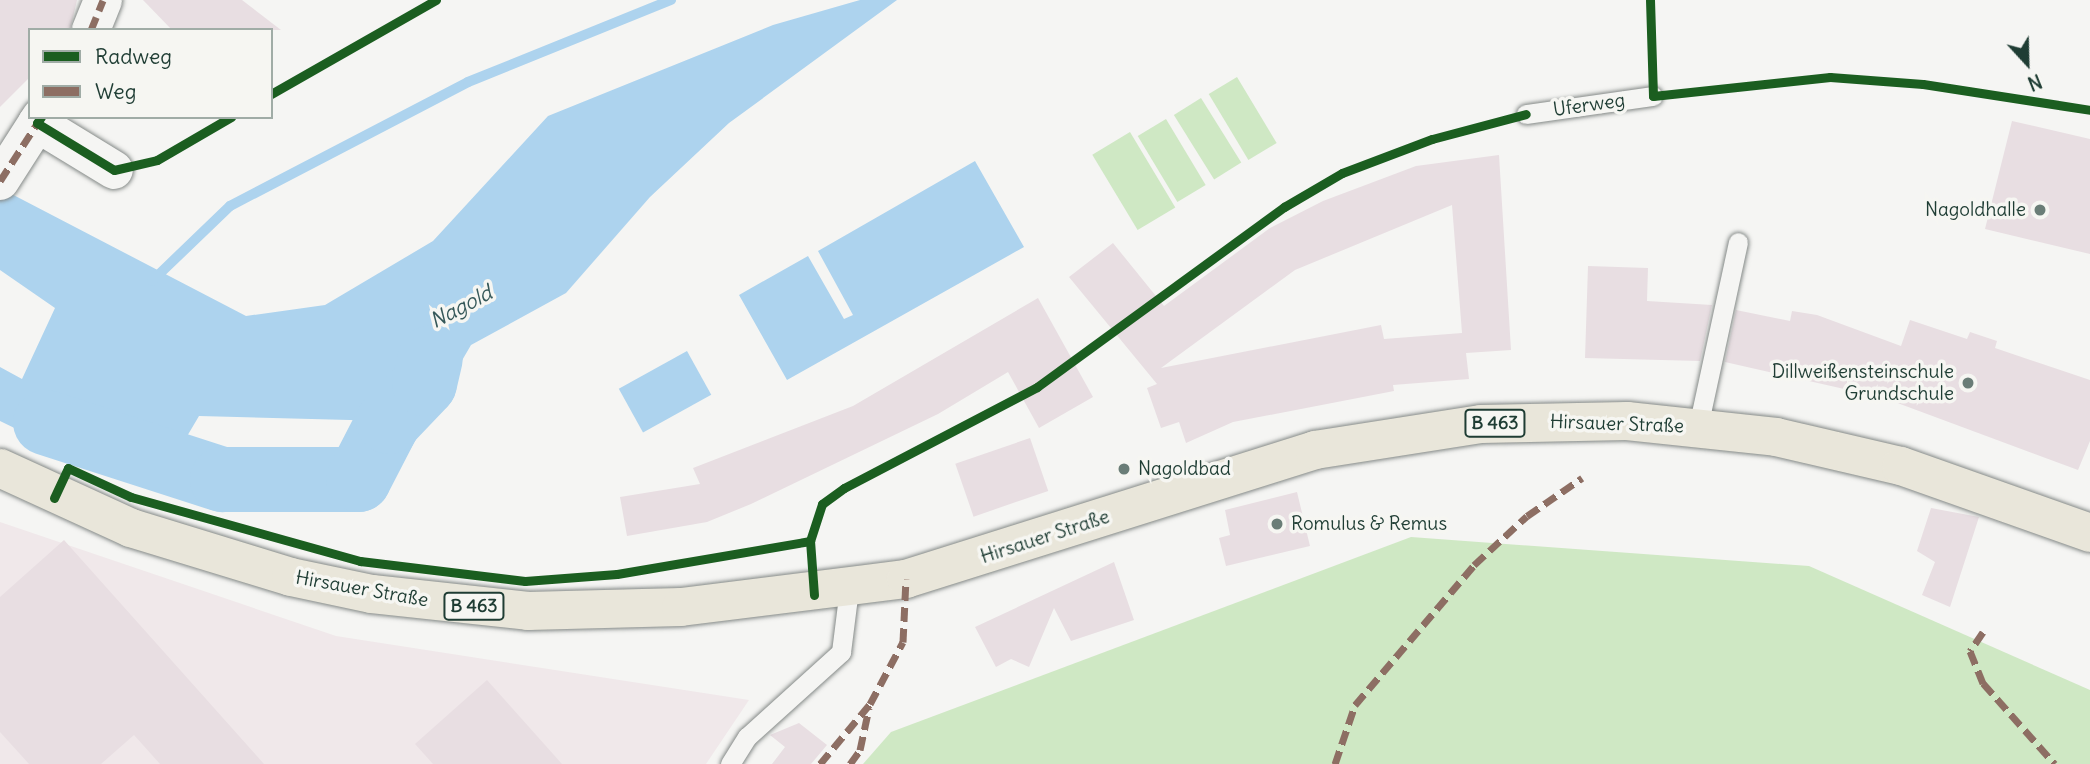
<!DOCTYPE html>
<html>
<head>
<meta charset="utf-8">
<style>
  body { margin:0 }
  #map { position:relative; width:2090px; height:764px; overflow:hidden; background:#f5f5f3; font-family:Delius,sans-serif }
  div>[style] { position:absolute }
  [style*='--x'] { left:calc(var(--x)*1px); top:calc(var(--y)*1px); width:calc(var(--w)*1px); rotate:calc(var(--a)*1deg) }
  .built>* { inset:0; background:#f0e8ea }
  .green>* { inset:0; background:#cfe8c4; transform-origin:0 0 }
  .water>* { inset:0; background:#add3ee; transform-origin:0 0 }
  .stream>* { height:10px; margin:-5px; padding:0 5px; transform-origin:5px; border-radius:5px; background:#add3ee }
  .river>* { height:65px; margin:-32.5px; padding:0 32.5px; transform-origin:32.5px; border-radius:32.5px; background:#add3ee }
  .building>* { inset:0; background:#e8dee2; transform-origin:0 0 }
  .roads { filter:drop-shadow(0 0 2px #858a88) drop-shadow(0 0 2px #858a88) }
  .lane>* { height:19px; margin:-9.5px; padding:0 9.5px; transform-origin:9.5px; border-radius:9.5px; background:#f5f5f3 }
  .street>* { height:38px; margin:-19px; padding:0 19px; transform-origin:19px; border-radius:19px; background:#f5f5f3 }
  .primary>* { height:38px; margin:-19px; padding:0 19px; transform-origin:19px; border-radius:19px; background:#e9e6da }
  .quiet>* { height:7px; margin-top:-3.5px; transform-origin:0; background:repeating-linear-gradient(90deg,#8d6e63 0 14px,transparent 0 21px) }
  .cycleway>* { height:9px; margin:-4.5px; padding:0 4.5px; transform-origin:4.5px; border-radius:4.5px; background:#1b5e20 }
  .dots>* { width:19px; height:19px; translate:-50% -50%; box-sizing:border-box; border:4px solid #f6f6f2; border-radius:50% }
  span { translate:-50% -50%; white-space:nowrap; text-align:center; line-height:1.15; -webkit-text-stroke:7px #f6f6f2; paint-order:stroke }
  .shield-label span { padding:2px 5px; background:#f6f6f2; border:2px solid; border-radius:5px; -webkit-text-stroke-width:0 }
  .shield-label { font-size:18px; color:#1f3d34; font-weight:700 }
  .street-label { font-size:19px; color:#1f3d34 }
  .poi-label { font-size:19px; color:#1f3d34 }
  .right { translate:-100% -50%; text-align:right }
  .left { translate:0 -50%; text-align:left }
  .water-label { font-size:21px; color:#355859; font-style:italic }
  .legend { position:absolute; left:28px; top:28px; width:245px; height:91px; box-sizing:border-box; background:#f6f6f2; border:2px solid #a0aca6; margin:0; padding:9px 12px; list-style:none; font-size:21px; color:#1f3d34 }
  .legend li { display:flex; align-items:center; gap:14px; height:35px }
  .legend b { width:35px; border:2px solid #a0aca6 }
  .north { position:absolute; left:1992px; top:28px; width:70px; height:70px; -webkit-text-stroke:5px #f6f6f2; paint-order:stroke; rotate:158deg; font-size:19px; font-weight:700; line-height:28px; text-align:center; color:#1f3d34 }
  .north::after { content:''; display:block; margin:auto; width:24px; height:32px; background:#1f3d34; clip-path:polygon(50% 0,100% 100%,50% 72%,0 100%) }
</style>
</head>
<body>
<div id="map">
  <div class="built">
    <div style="clip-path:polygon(0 522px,336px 636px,749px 700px,706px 764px,0 764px)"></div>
  </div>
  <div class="green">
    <div style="left:1237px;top:77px;width:77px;height:33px;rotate:59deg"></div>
    <div style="left:1201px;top:98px;width:76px;height:32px;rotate:58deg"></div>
    <div style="left:1166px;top:119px;width:77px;height:33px;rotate:59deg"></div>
    <div style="left:1130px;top:132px;width:88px;height:44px;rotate:59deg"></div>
    <div style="clip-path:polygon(1411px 537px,1809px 566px,2090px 690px,2090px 764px,863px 764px,891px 732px)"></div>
  </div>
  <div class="water">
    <div style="clip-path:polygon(860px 0,897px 0,729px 123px,650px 197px,566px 293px,471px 345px,404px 460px,358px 479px,388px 421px,199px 416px,186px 438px,103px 420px,64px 399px,33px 437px,0 421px,0 367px,22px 379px,55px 308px,0 270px,0 188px,246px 316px,325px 305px,433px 241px,548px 116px,773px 25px)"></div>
    <div style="clip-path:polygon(975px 161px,1024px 247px,787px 380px,739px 295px,808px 256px,844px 319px,853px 315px,818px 251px)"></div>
    <div style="left:687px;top:351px;width:50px;height:78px;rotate:61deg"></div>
  </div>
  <div class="stream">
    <div style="--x:152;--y:281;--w:108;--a:-43.9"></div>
    <div style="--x:230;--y:206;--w:268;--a:-27.5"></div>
    <div style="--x:468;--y:82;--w:219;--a:-22"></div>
  </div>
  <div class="river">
    <div style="--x:45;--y:422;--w:186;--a:17.9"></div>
    <div style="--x:222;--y:479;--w:136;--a:0"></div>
    <div style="--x:358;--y:479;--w:65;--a:-62.7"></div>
    <div style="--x:388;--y:421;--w:52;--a:-46.5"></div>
    <div style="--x:424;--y:383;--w:26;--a:-77"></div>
  </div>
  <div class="building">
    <div style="clip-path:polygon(0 0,77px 0,70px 30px,30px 30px,30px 77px,0 107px)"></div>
    <div style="clip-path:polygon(143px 0,242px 0,281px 30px,172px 30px)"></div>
    <div style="clip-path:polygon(2012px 121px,2090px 139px,2090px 254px,1985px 229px)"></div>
    <div style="clip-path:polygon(evenodd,1499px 155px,1511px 350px,1466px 353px,1469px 379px,1393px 385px,1394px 391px,1233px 422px,1186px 443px,1179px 422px,1161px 428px,1147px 388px,1157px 384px,1069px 277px,1113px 243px,1164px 306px,1270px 228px,1323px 201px,1416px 166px,1499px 155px,1452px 205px,1462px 333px,1384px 339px,1381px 325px,1161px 368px,1295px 270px,1452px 205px)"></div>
    <div style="clip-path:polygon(1588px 266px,1648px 268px,1647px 301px,1712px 305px,1700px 361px,1585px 358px)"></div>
    <div style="clip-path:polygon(1038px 298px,1093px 397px,1039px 428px,1008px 372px,938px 414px,751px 504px,707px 522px,627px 536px,620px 497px,700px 484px,693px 468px,853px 406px)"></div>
    <div style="clip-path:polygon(1736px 310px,1790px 321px,1792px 311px,1817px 315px,1901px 346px,1910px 320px,1967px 339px,1970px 332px,1997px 341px,1995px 348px,2090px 380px,2090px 441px,2078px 470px,1884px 398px,1725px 362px)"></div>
    <div style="left:1030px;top:438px;width:56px;height:79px;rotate:71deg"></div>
    <div style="clip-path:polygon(1297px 492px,1310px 546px,1226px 566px,1219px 538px,1230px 535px,1225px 510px)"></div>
    <div style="clip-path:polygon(1931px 508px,1979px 517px,1950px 607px,1922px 595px,1935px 562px,1917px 551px)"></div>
    <div style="clip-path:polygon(64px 540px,264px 764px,160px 764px,134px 735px,101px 764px,29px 764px,0 732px,0 597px)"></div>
    <div style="clip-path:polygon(1114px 562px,1134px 620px,1071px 641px,1054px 608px,1029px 667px,1011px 659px,996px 667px,975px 627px)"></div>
    <div style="clip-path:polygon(487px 680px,562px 764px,433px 764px,415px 744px)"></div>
    <div style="clip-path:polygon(799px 723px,827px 745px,811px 764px,772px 764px,785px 747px,770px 735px)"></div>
  </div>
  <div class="roads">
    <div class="lane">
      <div style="--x:1526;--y:114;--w:128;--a:-8.1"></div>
      <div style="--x:1698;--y:427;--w:189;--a:-77.8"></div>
      <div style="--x:730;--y:764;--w:32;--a:-58"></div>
      <div style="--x:747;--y:737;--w:127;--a:-42.1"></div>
      <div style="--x:841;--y:652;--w:64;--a:-82.8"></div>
    </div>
    <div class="street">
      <div style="--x:91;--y:30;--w:32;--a:-68"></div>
      <div style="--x:37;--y:123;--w:90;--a:31.4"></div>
      <div style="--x:0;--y:181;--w:76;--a:-57.4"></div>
    </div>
    <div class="primary">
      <div style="--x:0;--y:468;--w:144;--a:24.6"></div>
      <div style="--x:131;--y:528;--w:167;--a:17"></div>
      <div style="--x:291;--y:577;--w:83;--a:11.9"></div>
      <div style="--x:372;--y:594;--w:157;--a:6.2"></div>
      <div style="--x:528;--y:611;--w:153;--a:-1.5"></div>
      <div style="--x:681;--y:607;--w:227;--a:-7.1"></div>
      <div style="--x:906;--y:579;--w:429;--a:-17.5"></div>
      <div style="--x:1315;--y:450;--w:168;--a:-8.9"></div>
      <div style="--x:1481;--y:424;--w:146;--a:-1.2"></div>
      <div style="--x:1627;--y:421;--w:150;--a:6.1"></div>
      <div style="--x:1776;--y:437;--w:128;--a:13.1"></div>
      <div style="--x:1901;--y:466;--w:201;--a:19.5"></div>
    </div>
  </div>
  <div class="quiet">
    <div style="--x:91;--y:30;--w:32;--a:-68"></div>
    <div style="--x:0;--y:181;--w:74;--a:-57.2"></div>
    <div style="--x:1983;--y:632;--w:23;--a:124"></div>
    <div style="--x:1970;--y:651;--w:35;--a:68"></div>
    <div style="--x:1983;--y:683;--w:108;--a:48.4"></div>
    <div style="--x:820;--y:764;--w:78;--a:-50.2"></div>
    <div style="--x:870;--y:704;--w:70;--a:-62"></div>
    <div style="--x:903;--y:642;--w:63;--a:-87.3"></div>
    <div style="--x:850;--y:764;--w:17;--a:-54"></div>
    <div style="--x:860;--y:750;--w:43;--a:-77.9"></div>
    <div style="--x:1335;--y:764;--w:62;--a:-71.3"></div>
    <div style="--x:1355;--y:705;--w:184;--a:-49.6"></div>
    <div style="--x:1474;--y:565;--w:72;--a:-42.8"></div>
    <div style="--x:1527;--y:516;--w:67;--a:-34.6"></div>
  </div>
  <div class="cycleway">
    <div style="--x:1650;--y:0;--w:96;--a:88.2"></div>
    <div style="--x:1653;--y:96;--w:178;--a:-6.1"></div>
    <div style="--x:1830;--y:77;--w:93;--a:4.3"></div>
    <div style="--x:1923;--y:84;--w:169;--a:8.8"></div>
    <div style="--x:271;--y:94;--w:190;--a:-29.7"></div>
    <div style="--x:41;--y:117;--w:7;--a:124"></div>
    <div style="--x:37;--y:123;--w:90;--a:31.4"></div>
    <div style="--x:114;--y:170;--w:44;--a:-13.1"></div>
    <div style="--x:157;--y:160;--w:86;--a:-30.2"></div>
    <div style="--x:54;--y:498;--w:33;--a:-65"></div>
    <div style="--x:68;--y:468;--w:69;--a:24.7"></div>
    <div style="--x:131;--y:497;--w:238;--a:15.6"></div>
    <div style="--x:360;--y:561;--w:166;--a:6.9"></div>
    <div style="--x:525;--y:581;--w:92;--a:-4.4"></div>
    <div style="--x:617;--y:574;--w:196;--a:-9.7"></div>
    <div style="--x:814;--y:595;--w:54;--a:-94.2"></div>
    <div style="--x:810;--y:541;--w:39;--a:-72"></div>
    <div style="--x:822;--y:504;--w:27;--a:-36"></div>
    <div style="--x:844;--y:488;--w:218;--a:-27.6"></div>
    <div style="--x:1037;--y:387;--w:306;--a:-36.1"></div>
    <div style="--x:1284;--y:207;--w:67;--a:-30.4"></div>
    <div style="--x:1342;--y:173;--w:96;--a:-20.7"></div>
    <div style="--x:1432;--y:139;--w:97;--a:-14.9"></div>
  </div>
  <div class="dots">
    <div style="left:2040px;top:210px;background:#6a7d77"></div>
    <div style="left:1968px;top:383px;background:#6a7d77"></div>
    <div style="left:1124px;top:469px;background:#6a7d77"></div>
    <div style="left:1277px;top:524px;background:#6a7d77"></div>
  </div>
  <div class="shield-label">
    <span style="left:1495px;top:423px">B 463</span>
    <span style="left:474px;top:606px">B 463</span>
  </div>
  <div class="street-label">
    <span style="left:1589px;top:105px;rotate:-8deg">Uferweg</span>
    <span style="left:1617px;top:424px;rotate:2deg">Hirsauer Straße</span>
    <span style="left:1045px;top:537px;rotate:-18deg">Hirsauer Straße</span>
    <span style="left:362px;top:589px;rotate:10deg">Hirsauer Straße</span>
  </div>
  <div class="poi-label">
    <span class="right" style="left:2026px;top:210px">Nagoldhalle</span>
    <span class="right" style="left:1954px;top:383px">Dillweißensteinschule<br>Grundschule</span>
    <span class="left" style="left:1138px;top:469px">Nagoldbad</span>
    <span class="left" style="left:1291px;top:524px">Romulus &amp; Remus</span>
  </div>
  <div class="water-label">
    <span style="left:461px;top:307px;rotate:-28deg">Nagold</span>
  </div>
  <ul class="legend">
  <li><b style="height:9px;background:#1b5e20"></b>Radweg</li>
  <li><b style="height:9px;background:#8d6e63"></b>Weg</li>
  </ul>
  <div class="north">N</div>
</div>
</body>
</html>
